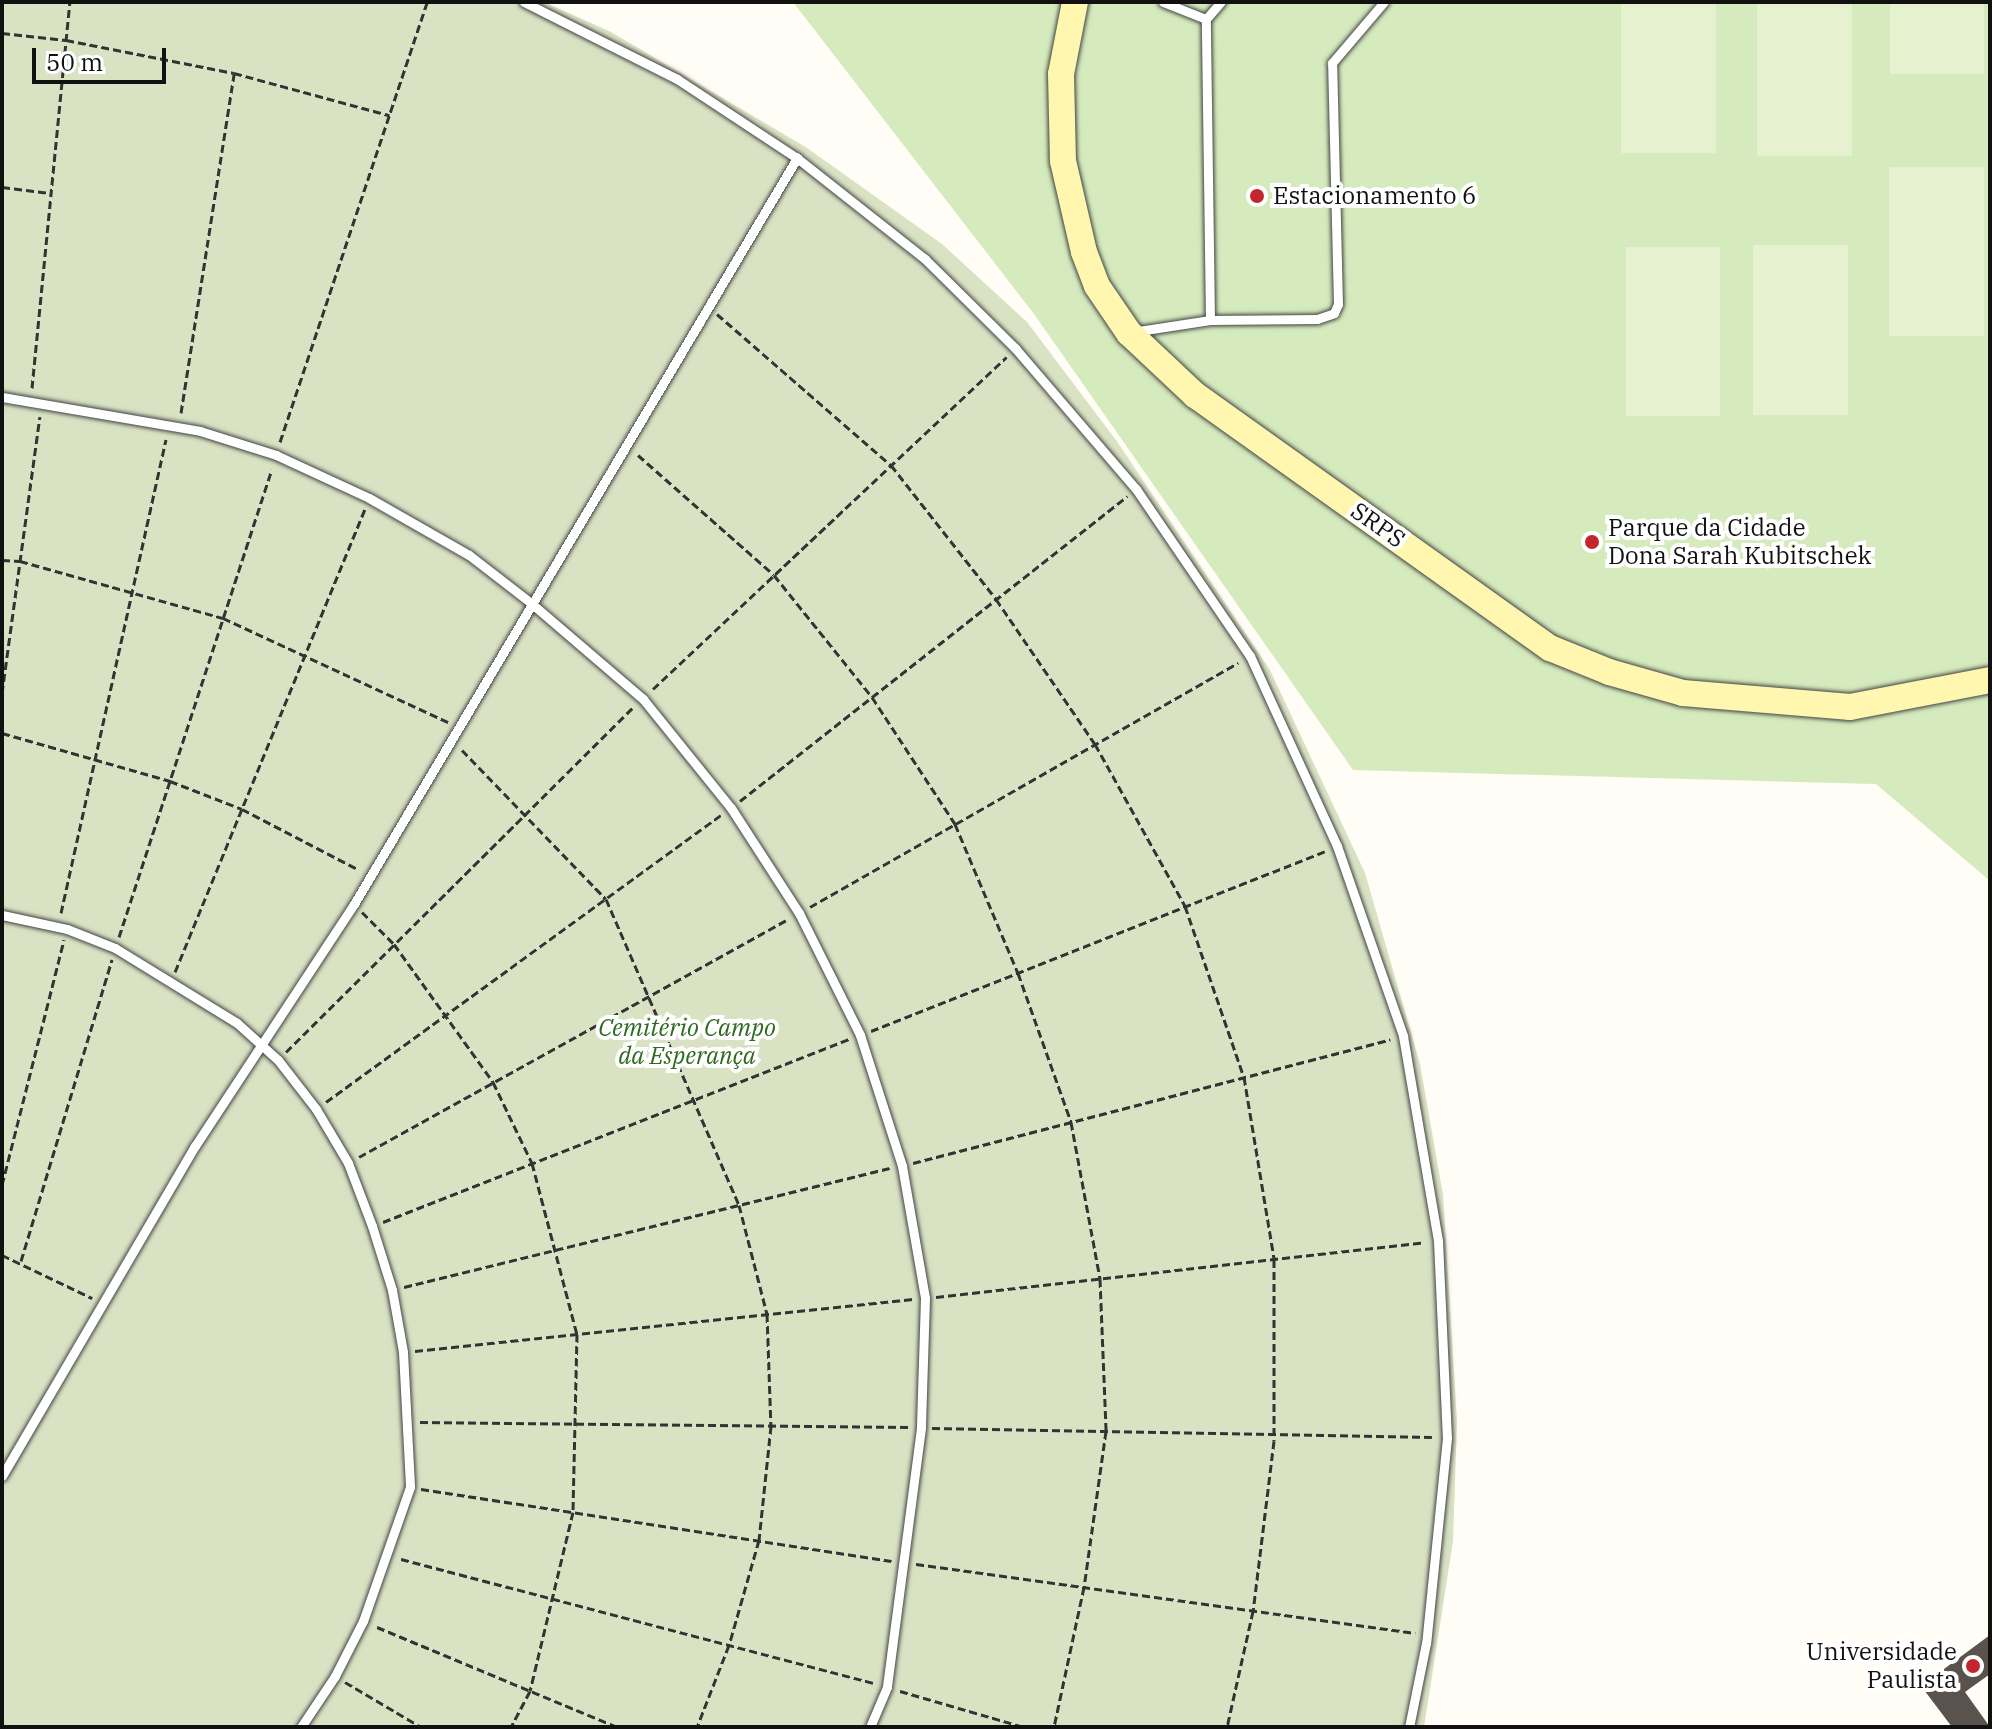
<!DOCTYPE html>
<html>
<head>
<meta charset="utf-8">
<style>
  body { margin:0 }
  #map { position:relative; width:1992px; height:1729px; overflow:hidden; background:#fffdf5; font-family:"IBM Plex Serif",serif }
  div>[style] { position:absolute }
  [style*='--x'] { left:calc(var(--x)*1px); top:calc(var(--y)*1px); width:calc(var(--w)*1px); rotate:calc(var(--a)*1deg) }
  .green>* { inset:0; background:#d5ebbd }
  .cemetery>* { inset:0; background:#d9e3c4 }
  .pitch>* { inset:0; background:#e6f2cf; transform-origin:0 0 }
  .building>* { inset:0; background:#5a524d }
  .path>* { height:3px; margin-top:-1.5px; transform-origin:0; background:repeating-linear-gradient(90deg,#333 0 8px,transparent 0 12px) }
  .roads { filter:drop-shadow(0 0 2px #444) drop-shadow(0 0 2px #444) }
  .lane>* { height:9px; margin:-4.5px; padding:0 4.5px; transform-origin:4.5px; border-radius:4.5px; background:#fff }
  .secondary>* { height:26px; margin:-13px; padding:0 13px; transform-origin:13px; border-radius:13px; background:#fff6b0 }
  .dots>* { width:22px; height:22px; translate:-50% -50%; box-sizing:border-box; border:4px solid #fff; border-radius:50% }
  span { translate:-50% -50%; white-space:nowrap; text-align:center; line-height:1.15; -webkit-text-stroke:8px #fff; paint-order:stroke }
  .poi-label { font-size:24px; color:#111 }
  .left { translate:0 -50%; text-align:left }
  .right { translate:-100% -50%; text-align:right }
  .street-label { font-size:24px; color:#111 }
  .park-label { font-size:24px; color:#2f6b1f; font-style:italic }
  .frame { position:absolute; inset:0; border:4px solid #111; pointer-events:none }
  .scale { position:absolute; left:32px; top:48px; width:134px; height:36px; box-sizing:border-box; border:4px solid #111; border-top:0; padding-left:10px; font-size:24px; line-height:28px; white-space:nowrap; color:#111; -webkit-text-stroke:6px #fff; paint-order:stroke }
</style>
</head>
<body>
<div id="map">
  <div class="green">
    <div style="clip-path:polygon(793px 2px,1990px 2px,1990px 881px,1876px 784px,1353px 770px,1034px 314px)"></div>
  </div>
  <div class="cemetery">
    <div style="clip-path:polygon(2px 2px,544px 2px,611px 32px,807px 148px,942px 244px,1027px 322px,1116px 440px,1270px 670px,1365px 873px,1420px 1064px,1443px 1195px,1457px 1421px,1453px 1541px,1424px 1727px,2px 1727px)"></div>
  </div>
  <div class="pitch">
    <div style="left:1621px;top:2px;width:95px;height:151px"></div>
    <div style="left:1757px;top:2px;width:95px;height:154px"></div>
    <div style="left:1890px;top:2px;width:94px;height:72px"></div>
    <div style="left:1984px;top:167px;width:169px;height:95px;rotate:90deg"></div>
    <div style="left:1848px;top:245px;width:170px;height:95px;rotate:90deg"></div>
    <div style="left:1720px;top:247px;width:169px;height:94px;rotate:90deg"></div>
  </div>
  <div class="building">
    <div style="clip-path:polygon(1990px 1635px,1990px 1674px,1965px 1692px,1990px 1727px,1952px 1727px,1921px 1686px)"></div>
  </div>
  <div class="path">
    <div style="--x:2;--y:33;--w:64;--a:6.2"></div>
    <div style="--x:66;--y:40;--w:171;--a:11.1"></div>
    <div style="--x:234;--y:73;--w:161;--a:15.2"></div>
    <div style="--x:2;--y:187;--w:48;--a:7.1"></div>
    <div style="--x:717;--y:314;--w:230;--a:41"></div>
    <div style="--x:891;--y:465;--w:170;--a:51.9"></div>
    <div style="--x:996;--y:599;--w:176;--a:55.7"></div>
    <div style="--x:1095;--y:744;--w:185;--a:60.9"></div>
    <div style="--x:1185;--y:906;--w:181;--a:71"></div>
    <div style="--x:1244;--y:1077;--w:184;--a:80.6"></div>
    <div style="--x:1274;--y:1259;--w:182;--a:90"></div>
    <div style="--x:1274;--y:1441;--w:171;--a:97"></div>
    <div style="--x:1253;--y:1611;--w:119;--a:102.6"></div>
    <div style="--x:32;--y:388;--w:388;--a:-84.4"></div>
    <div style="--x:181;--y:413;--w:344;--a:-81.1"></div>
    <div style="--x:280;--y:442;--w:464;--a:-71.5"></div>
    <div style="--x:638;--y:455;--w:181;--a:41.4"></div>
    <div style="--x:774;--y:575;--w:156;--a:51.2"></div>
    <div style="--x:872;--y:697;--w:152;--a:56.8"></div>
    <div style="--x:955;--y:824;--w:162;--a:67.1"></div>
    <div style="--x:1018;--y:973;--w:158;--a:70.4"></div>
    <div style="--x:1071;--y:1122;--w:160;--a:79.5"></div>
    <div style="--x:1100;--y:1279;--w:152;--a:87.7"></div>
    <div style="--x:1106;--y:1431;--w:158;--a:98"></div>
    <div style="--x:1084;--y:1587;--w:143;--a:102.1"></div>
    <div style="--x:2;--y:560;--w:18;--a:3"></div>
    <div style="--x:20;--y:561;--w:211;--a:15.7"></div>
    <div style="--x:223;--y:618;--w:248;--a:24.8"></div>
    <div style="--x:653;--y:689;--w:485;--a:-43.2"></div>
    <div style="--x:2;--y:693;--w:279;--a:-82.2"></div>
    <div style="--x:2;--y:733;--w:175;--a:15.9"></div>
    <div style="--x:170;--y:781;--w:77;--a:21.3"></div>
    <div style="--x:242;--y:809;--w:132;--a:27.5"></div>
    <div style="--x:462;--y:750;--w:207;--a:46"></div>
    <div style="--x:606;--y:899;--w:334;--a:66.5"></div>
    <div style="--x:739;--y:1205;--w:113;--a:75.6"></div>
    <div style="--x:767;--y:1314;--w:112;--a:88"></div>
    <div style="--x:771;--y:1426;--w:115;--a:96"></div>
    <div style="--x:759;--y:1540;--w:109;--a:105.9"></div>
    <div style="--x:729;--y:1645;--w:88;--a:111.3"></div>
    <div style="--x:740;--y:801;--w:493;--a:-38.2"></div>
    <div style="--x:810;--y:907;--w:493;--a:-29.7"></div>
    <div style="--x:362;--y:912;--w:45;--a:45"></div>
    <div style="--x:394;--y:944;--w:170;--a:54.3"></div>
    <div style="--x:493;--y:1082;--w:90;--a:64.3"></div>
    <div style="--x:532;--y:1163;--w:177;--a:75.3"></div>
    <div style="--x:577;--y:1334;--w:178;--a:91.3"></div>
    <div style="--x:573;--y:1512;--w:184;--a:103.5"></div>
    <div style="--x:530;--y:1691;--w:41;--a:117.8"></div>
    <div style="--x:61;--y:913;--w:485;--a:-77.5"></div>
    <div style="--x:119;--y:937;--w:492;--a:-71.9"></div>
    <div style="--x:175;--y:972;--w:500;--a:-67.69"></div>
    <div style="--x:871;--y:1031;--w:488;--a:-21.6"></div>
    <div style="--x:286;--y:1052;--w:489;--a:-44.8"></div>
    <div style="--x:326;--y:1102;--w:488;--a:-36"></div>
    <div style="--x:359;--y:1157;--w:488;--a:-29"></div>
    <div style="--x:913;--y:1163;--w:493;--a:-14.5"></div>
    <div style="--x:2;--y:1185;--w:253;--a:-75.8"></div>
    <div style="--x:383;--y:1222;--w:501;--a:-21.44"></div>
    <div style="--x:2;--y:1255;--w:100;--a:25.5"></div>
    <div style="--x:21;--y:1261;--w:315;--a:-73.2"></div>
    <div style="--x:404;--y:1287;--w:500;--a:-13.76"></div>
    <div style="--x:936;--y:1297;--w:492;--a:-6.4"></div>
    <div style="--x:415;--y:1351;--w:501;--a:-5.96"></div>
    <div style="--x:420;--y:1422;--w:489;--a:0.6"></div>
    <div style="--x:932;--y:1428;--w:500;--a:1.03"></div>
    <div style="--x:421;--y:1489;--w:476;--a:8.7"></div>
    <div style="--x:401;--y:1559;--w:488;--a:14.7"></div>
    <div style="--x:916;--y:1564;--w:504;--a:7.87"></div>
    <div style="--x:377;--y:1627;--w:260;--a:22.6"></div>
    <div style="--x:345;--y:1682;--w:88;--a:30.6"></div>
    <div style="--x:900;--y:1691;--w:129;--a:16.2"></div>
  </div>
  <div class="roads">
    <div class="lane">
      <div style="--x:524;--y:2;--w:171;--a:26.7"></div>
      <div style="--x:677;--y:79;--w:144;--a:33.4"></div>
      <div style="--x:797;--y:158;--w:163;--a:38.3"></div>
      <div style="--x:925;--y:259;--w:127;--a:44.7"></div>
      <div style="--x:1015;--y:348;--w:186;--a:49.4"></div>
      <div style="--x:1136;--y:489;--w:202;--a:55.7"></div>
      <div style="--x:1250;--y:656;--w:209;--a:65.4"></div>
      <div style="--x:1337;--y:846;--w:201;--a:70.8"></div>
      <div style="--x:1403;--y:1036;--w:208;--a:80.3"></div>
      <div style="--x:1438;--y:1241;--w:197;--a:87.4"></div>
      <div style="--x:1447;--y:1438;--w:206;--a:95.8"></div>
      <div style="--x:1426;--y:1643;--w:86;--a:101.4"></div>
      <div style="--x:1163;--y:2;--w:46;--a:21.6"></div>
      <div style="--x:1210;--y:320;--w:301;--a:-90.8"></div>
      <div style="--x:1206;--y:19;--w:23;--a:-49"></div>
      <div style="--x:1132;--y:332;--w:79;--a:-8.7"></div>
      <div style="--x:1210;--y:320;--w:107;--a:-0.5"></div>
      <div style="--x:1317;--y:319;--w:18;--a:-19"></div>
      <div style="--x:1334;--y:313;--w:10;--a:-66"></div>
      <div style="--x:1338;--y:304;--w:241;--a:-91.4"></div>
      <div style="--x:1332;--y:63;--w:80;--a:-49.6"></div>
      <div style="--x:2;--y:397;--w:201;--a:9.7"></div>
      <div style="--x:200;--y:431;--w:80;--a:17.5"></div>
      <div style="--x:276;--y:455;--w:102;--a:24.8"></div>
      <div style="--x:369;--y:498;--w:115;--a:29.7"></div>
      <div style="--x:469;--y:555;--w:78;--a:37.7"></div>
      <div style="--x:531;--y:603;--w:148;--a:40.6"></div>
      <div style="--x:643;--y:699;--w:140;--a:51.1"></div>
      <div style="--x:731;--y:808;--w:125;--a:57.1"></div>
      <div style="--x:799;--y:913;--w:136;--a:63.4"></div>
      <div style="--x:860;--y:1035;--w:138;--a:72.2"></div>
      <div style="--x:902;--y:1166;--w:134;--a:80.1"></div>
      <div style="--x:925;--y:1298;--w:130;--a:91.8"></div>
      <div style="--x:921;--y:1428;--w:261;--a:97.5"></div>
      <div style="--x:887;--y:1687;--w:43;--a:113"></div>
      <div style="--x:2;--y:915;--w:66;--a:12.2"></div>
      <div style="--x:67;--y:929;--w:52;--a:21.6"></div>
      <div style="--x:115;--y:948;--w:143;--a:31.6"></div>
      <div style="--x:237;--y:1023;--w:55;--a:42.1"></div>
      <div style="--x:278;--y:1060;--w:62;--a:52.2"></div>
      <div style="--x:316;--y:1109;--w:63;--a:59.3"></div>
      <div style="--x:348;--y:1163;--w:67;--a:69.1"></div>
      <div style="--x:372;--y:1226;--w:67;--a:72.6"></div>
      <div style="--x:392;--y:1290;--w:63;--a:79.9"></div>
      <div style="--x:403;--y:1352;--w:135;--a:87"></div>
      <div style="--x:410;--y:1487;--w:142;--a:109.3"></div>
      <div style="--x:363;--y:1621;--w:62;--a:117"></div>
      <div style="--x:335;--y:1676;--w:61;--a:123.7"></div>
      <div style="--x:2;--y:1476;--w:382;--a:-59.7"></div>
      <div style="--x:195;--y:1146;--w:290;--a:-56.7"></div>
      <div style="--x:354;--y:904;--w:868;--a:-59.3"></div>
    </div>
    <div class="secondary">
      <div style="--x:1075;--y:2;--w:73;--a:101"></div>
      <div style="--x:1061;--y:74;--w:87;--a:88.7"></div>
      <div style="--x:1063;--y:161;--w:93;--a:77"></div>
      <div style="--x:1084;--y:252;--w:36;--a:69"></div>
      <div style="--x:1097;--y:286;--w:57;--a:55.8"></div>
      <div style="--x:1129;--y:333;--w:91;--a:43.2"></div>
      <div style="--x:1195;--y:395;--w:436;--a:35.5"></div>
      <div style="--x:1550;--y:648;--w:64;--a:22.1"></div>
      <div style="--x:1609;--y:672;--w:77;--a:15.8"></div>
      <div style="--x:1683;--y:693;--w:168;--a:4.8"></div>
      <div style="--x:1850;--y:707;--w:143;--a:-10.9"></div>
    </div>
  </div>
  <div class="dots">
    <div style="left:1257px;top:196px;background:#c4262e"></div>
    <div style="left:1592px;top:542px;background:#c4262e"></div>
    <div style="left:1973px;top:1666px;background:#c4262e"></div>
  </div>
  <div class="poi-label">
    <span class="left" style="left:1273px;top:196px">Estacionamento 6</span>
    <span class="left" style="left:1608px;top:542px">Parque da Cidade<br>Dona Sarah Kubitschek</span>
    <span class="right" style="left:1957px;top:1666px">Universidade<br>Paulista</span>
  </div>
  <div class="street-label">
    <span style="left:1378px;top:525px;rotate:35deg">SRPS</span>
  </div>
  <div class="park-label">
    <span style="left:687px;top:1042px">Cemitério Campo<br>da Esperança</span>
  </div>
  <div class="frame"></div>
  <div class="scale">50 m</div>
</div>
</body>
</html>
